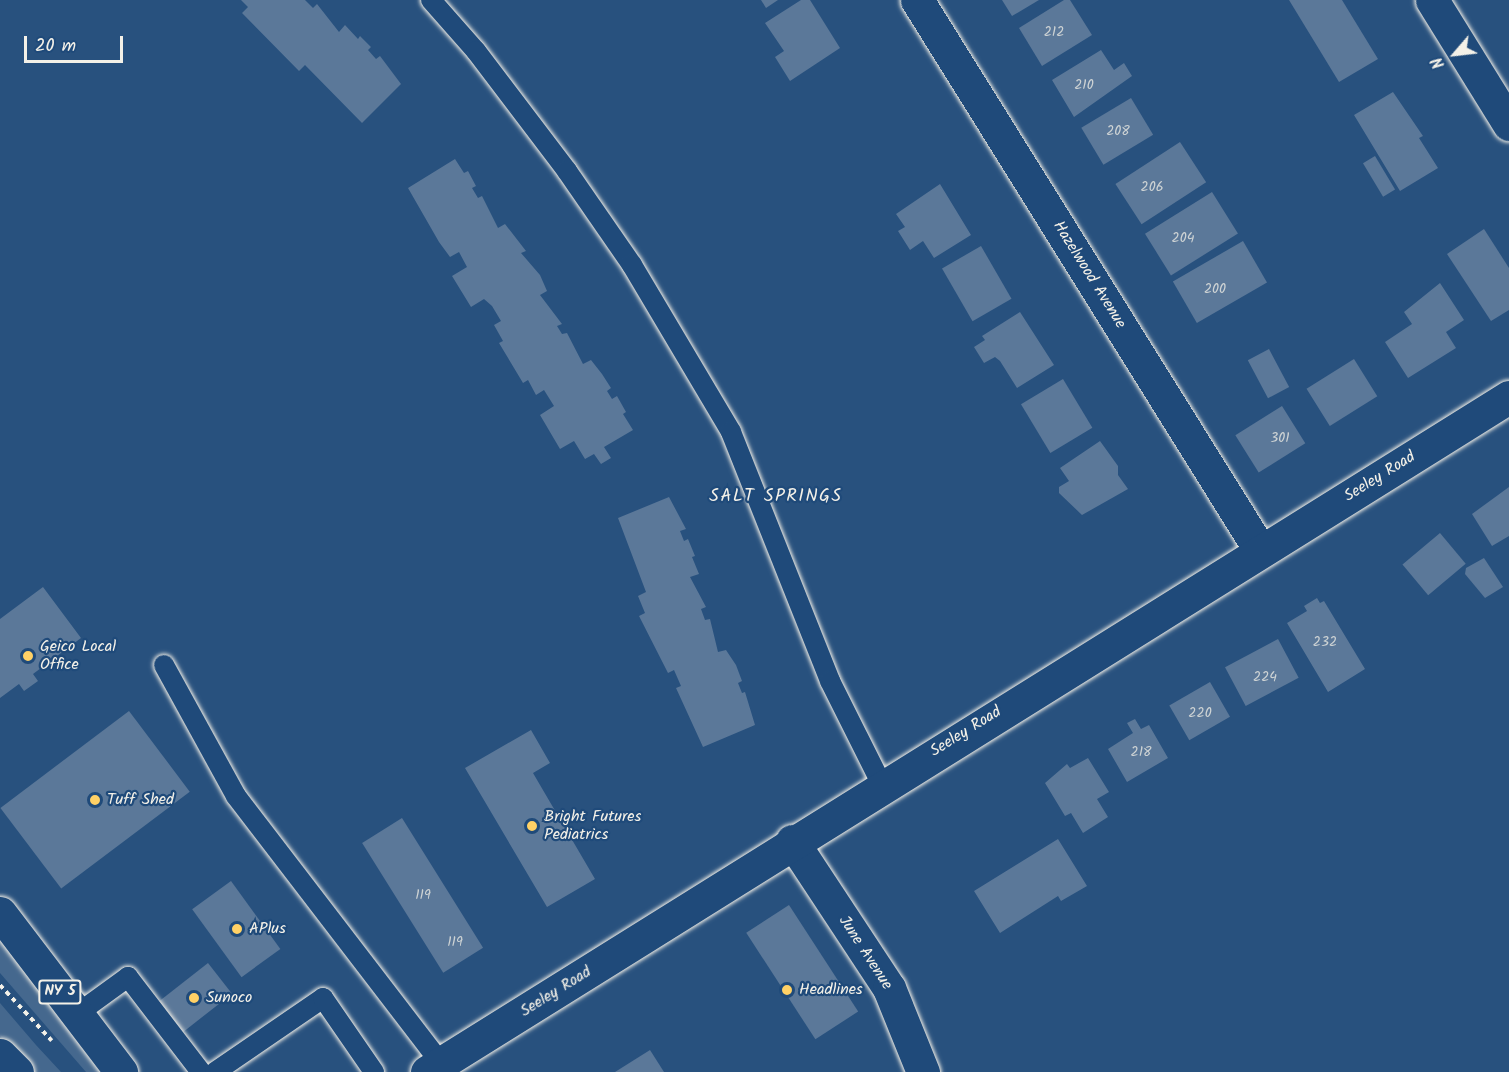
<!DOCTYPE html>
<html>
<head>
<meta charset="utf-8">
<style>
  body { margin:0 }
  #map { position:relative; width:1509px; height:1072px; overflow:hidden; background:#28517e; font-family:Kalam,sans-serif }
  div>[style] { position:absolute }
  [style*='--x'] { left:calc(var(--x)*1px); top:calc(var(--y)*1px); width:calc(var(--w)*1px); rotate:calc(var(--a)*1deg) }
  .green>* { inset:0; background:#45688e }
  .building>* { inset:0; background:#5b7899; transform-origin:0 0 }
  .path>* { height:4px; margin-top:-2px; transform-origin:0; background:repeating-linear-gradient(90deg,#f4f1e8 0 4.5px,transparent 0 9px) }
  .roads { filter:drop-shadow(0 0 2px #f4f1e8) drop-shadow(0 0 2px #f4f1e8) }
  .service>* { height:20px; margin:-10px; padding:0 10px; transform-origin:10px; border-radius:10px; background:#1f4a7a }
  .minor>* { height:33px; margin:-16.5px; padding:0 16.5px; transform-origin:16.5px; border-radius:16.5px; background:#1f4a7a }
  .tertiary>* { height:33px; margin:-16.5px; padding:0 16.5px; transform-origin:16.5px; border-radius:16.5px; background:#1f4a7a }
  .primary>* { height:33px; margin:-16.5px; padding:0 16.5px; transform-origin:16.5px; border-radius:16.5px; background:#1f4a7a }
  .dots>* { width:16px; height:16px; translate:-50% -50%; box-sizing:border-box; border:3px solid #1f4a7a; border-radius:50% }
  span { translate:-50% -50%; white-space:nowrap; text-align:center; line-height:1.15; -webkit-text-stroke:4.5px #1f4a7a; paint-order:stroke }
  .number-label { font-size:14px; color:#ced3d4 }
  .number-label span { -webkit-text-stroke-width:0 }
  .shield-label span { padding:2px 4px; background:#1f4a7a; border:2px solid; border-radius:4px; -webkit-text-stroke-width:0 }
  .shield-label { font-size:15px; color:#f4f1e8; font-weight:700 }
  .street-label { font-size:16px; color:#f4f1e8 }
  .poi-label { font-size:16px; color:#f4f1e8 }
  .left { translate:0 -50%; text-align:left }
  .neighbourhood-label { font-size:18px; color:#f4f1e8; letter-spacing:1.5px }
  .north { position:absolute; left:1425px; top:24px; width:60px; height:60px; -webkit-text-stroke:4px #1f4a7a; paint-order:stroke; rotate:242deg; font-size:16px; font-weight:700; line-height:24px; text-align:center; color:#f4f1e8 }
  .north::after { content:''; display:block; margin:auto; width:21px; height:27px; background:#f4f1e8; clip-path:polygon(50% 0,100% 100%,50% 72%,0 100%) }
  .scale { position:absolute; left:24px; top:36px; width:99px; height:27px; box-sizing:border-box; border:3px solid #f4f1e8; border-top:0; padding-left:8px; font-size:18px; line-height:21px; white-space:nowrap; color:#f4f1e8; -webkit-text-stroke:4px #1f4a7a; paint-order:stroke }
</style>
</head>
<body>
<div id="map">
  <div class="green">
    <div style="clip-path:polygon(0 939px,100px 1072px,86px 1072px,0 973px)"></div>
    <div style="clip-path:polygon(0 1003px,36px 1045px,61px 1072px,34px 1072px,0 1036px)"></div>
  </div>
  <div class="building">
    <div style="clip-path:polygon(241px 0,305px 0,313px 8px,317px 4px,339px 32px,345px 25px,358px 39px,360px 36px,371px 47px,368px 50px,376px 59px,380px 56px,401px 84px,362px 123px,305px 65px,299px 71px,242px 13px,248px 7px)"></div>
    <div style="clip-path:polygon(761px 0,778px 0,766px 8px)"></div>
    <div style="clip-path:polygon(801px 0,810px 0,840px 48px,790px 81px,775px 57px,784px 51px,765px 23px)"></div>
    <div style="clip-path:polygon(1002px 0,1039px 0,1012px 16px)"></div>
    <div style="clip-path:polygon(1064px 0,1070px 0,1092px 35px,1042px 66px,1019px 28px)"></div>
    <div style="clip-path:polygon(1289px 0,1342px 0,1378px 59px,1339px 82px)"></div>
    <div style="clip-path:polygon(1101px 50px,1114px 70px,1124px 63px,1132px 76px,1074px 117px,1052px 80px)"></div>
    <div style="clip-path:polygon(1393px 92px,1423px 136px,1419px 138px,1438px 168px,1400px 191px,1354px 115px)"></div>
    <div style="left:1131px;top:98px;width:43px;height:58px;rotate:59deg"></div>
    <div style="left:1180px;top:142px;width:48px;height:77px;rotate:57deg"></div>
    <div style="left:1375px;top:156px;width:39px;height:14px;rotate:59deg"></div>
    <div style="clip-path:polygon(455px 159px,464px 173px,468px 171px,476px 186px,472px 188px,478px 198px,482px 196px,498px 228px,505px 224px,526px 251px,521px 253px,540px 275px,547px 291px,540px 295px,562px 324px,557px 326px,562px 334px,567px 333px,583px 364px,591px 360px,602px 374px,611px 388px,607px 391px,612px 399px,617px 396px,626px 412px,623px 414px,633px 430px,604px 447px,611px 458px,601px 464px,594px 454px,585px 459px,574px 441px,560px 449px,540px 415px,554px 406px,544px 390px,536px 395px,528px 380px,523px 383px,499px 343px,503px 341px,494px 325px,501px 321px,492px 306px,484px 299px,471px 307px,452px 276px,467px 267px,459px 252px,450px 257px,439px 242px,408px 188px)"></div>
    <div style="clip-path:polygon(940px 184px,971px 235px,934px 258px,923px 241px,910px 250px,898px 231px,905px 227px,896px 214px)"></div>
    <div style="left:1212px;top:192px;width:49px;height:79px;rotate:58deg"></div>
    <div style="clip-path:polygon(1484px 229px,1509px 268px,1509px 310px,1491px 321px,1447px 254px)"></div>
    <div style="left:1243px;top:241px;width:48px;height:81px;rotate:60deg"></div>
    <div style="left:981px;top:246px;width:61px;height:45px;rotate:60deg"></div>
    <div style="clip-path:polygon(1440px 283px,1464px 320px,1446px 332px,1456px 348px,1408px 378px,1385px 342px,1412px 324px,1404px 312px)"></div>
    <div style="clip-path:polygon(1020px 312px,1054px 365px,1017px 388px,1000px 361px,995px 357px,984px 363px,974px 347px,985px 340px,982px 336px)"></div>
    <div style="left:1269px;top:349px;width:43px;height:24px;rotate:62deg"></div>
    <div style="left:1354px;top:359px;width:44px;height:56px;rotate:58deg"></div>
    <div style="left:1063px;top:379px;width:57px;height:49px;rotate:59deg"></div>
    <div style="left:1282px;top:406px;width:44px;height:55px;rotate:58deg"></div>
    <div style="clip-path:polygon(1100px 441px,1118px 466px,1118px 475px,1128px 489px,1082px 515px,1059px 493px,1059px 487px,1069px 481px,1060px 468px)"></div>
    <div style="clip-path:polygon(1509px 487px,1509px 536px,1492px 546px,1472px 514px)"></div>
    <div style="clip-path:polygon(669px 497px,686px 529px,680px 531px,684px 541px,688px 539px,695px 556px,692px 557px,699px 574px,690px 577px,706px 607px,701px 609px,705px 620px,710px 619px,718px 652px,726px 650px,736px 665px,742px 681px,738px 683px,742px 693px,745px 692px,755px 725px,703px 747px,676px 688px,681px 686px,674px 670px,668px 673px,639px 616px,645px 613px,638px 596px,646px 592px,618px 518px)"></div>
    <div style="left:1440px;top:533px;width:40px;height:49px;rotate:50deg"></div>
    <div style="clip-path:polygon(1484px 558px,1503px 587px,1485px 598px,1465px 574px,1466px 568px)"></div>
    <div style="clip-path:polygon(43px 587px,81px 638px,33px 674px,38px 681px,24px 691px,19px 684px,0 698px,0 619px)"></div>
    <div style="clip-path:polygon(1317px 598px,1320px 603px,1324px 601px,1365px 669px,1328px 692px,1287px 623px,1307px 611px,1304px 606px)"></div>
    <div style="left:1278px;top:639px;width:44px;height:60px;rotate:62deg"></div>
    <div style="left:1210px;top:682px;width:40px;height:47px;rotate:60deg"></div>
    <div style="left:129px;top:711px;width:101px;height:161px;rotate:53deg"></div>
    <div style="clip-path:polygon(1135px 719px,1141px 729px,1149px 725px,1168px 758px,1127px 782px,1108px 749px,1133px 733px,1127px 723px)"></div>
    <div style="clip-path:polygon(531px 730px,550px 763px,533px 773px,595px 879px,547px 907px,465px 768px)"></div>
    <div style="clip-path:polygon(1088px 758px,1109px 792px,1097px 799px,1108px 817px,1083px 833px,1071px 813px,1065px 816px,1045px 783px,1067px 764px,1070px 768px)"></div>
    <div style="left:402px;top:818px;width:153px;height:47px;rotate:58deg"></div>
    <div style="clip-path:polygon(1058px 839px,1087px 886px,1061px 901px,1058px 896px,1000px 933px,974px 891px)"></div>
    <div style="left:231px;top:881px;width:84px;height:48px;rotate:54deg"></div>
    <div style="left:789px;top:905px;width:127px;height:51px;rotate:57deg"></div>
    <div style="left:208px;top:963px;width:39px;height:64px;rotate:52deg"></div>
    <div style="clip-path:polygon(650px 1050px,664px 1072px,615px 1072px)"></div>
  </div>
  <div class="path">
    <div style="--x:0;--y:985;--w:76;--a:47.1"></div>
  </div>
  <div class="roads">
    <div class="service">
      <div style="--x:431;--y:0;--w:68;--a:48.6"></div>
      <div style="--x:476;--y:51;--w:151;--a:52.8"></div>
      <div style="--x:567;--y:171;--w:114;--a:55.3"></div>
      <div style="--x:632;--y:265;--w:194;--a:59.3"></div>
      <div style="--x:731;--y:432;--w:268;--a:68.3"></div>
      <div style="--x:830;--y:681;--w:116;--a:63.4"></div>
      <div style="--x:164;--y:665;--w:149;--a:61.2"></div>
      <div style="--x:236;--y:796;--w:337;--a:52.5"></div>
      <div style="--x:77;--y:1014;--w:63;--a:-36"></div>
      <div style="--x:128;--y:977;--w:120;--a:52.5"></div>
      <div style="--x:215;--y:1072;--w:131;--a:-34.4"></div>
      <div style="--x:323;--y:998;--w:90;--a:55.4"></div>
    </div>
    <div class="minor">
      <div style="--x:917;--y:0;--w:648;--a:58.05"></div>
      <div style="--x:1432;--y:0;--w:146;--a:58.2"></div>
      <div style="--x:792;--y:841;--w:176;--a:56.6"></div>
      <div style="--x:889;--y:988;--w:91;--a:68"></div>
    </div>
    <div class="tertiary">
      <div style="--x:427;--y:1072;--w:1275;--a:-31.96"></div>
    </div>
    <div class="primary">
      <div style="--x:0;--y:913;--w:200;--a:52.7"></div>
      <div style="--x:0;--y:1055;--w:24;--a:45"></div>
    </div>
  </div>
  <div class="dots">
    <div style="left:28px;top:656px;background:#ffd166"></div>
    <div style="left:95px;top:800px;background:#ffd166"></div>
    <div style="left:532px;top:826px;background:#ffd166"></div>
    <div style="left:237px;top:929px;background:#ffd166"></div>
    <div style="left:787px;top:990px;background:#ffd166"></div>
    <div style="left:194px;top:998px;background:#ffd166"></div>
  </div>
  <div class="number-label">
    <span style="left:1054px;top:32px">212</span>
    <span style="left:1084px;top:85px">210</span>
    <span style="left:1118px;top:131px">208</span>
    <span style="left:1152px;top:187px">206</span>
    <span style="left:1183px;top:238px">204</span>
    <span style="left:1215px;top:289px">200</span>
    <span style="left:1280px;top:438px">301</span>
    <span style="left:1325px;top:642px">232</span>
    <span style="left:1265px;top:677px">224</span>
    <span style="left:1200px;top:713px">220</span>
    <span style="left:1141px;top:752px">218</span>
    <span style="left:423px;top:895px">119</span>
    <span style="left:455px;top:942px">119</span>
  </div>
  <div class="shield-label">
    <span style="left:60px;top:992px">NY 5</span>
  </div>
  <div class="street-label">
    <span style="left:1089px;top:275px;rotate:58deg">Hazelwood Avenue</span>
    <span style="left:1380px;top:477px;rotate:-32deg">Seeley Road</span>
    <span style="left:966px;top:732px;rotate:-32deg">Seeley Road</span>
    <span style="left:865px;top:953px;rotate:57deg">June Avenue</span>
    <span style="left:556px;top:992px;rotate:-32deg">Seeley Road</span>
  </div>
  <div class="poi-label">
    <span class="left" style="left:40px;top:656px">Geico Local<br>Office</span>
    <span class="left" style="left:107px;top:800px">Tuff Shed</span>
    <span class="left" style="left:544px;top:826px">Bright Futures<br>Pediatrics</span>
    <span class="left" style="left:249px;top:929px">APlus</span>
    <span class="left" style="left:799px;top:990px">Headlines</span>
    <span class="left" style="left:206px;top:998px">Sunoco</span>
  </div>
  <div class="neighbourhood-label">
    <span style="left:776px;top:497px">SALT SPRINGS</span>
  </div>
  <div class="north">N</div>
  <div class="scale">20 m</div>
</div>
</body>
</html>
